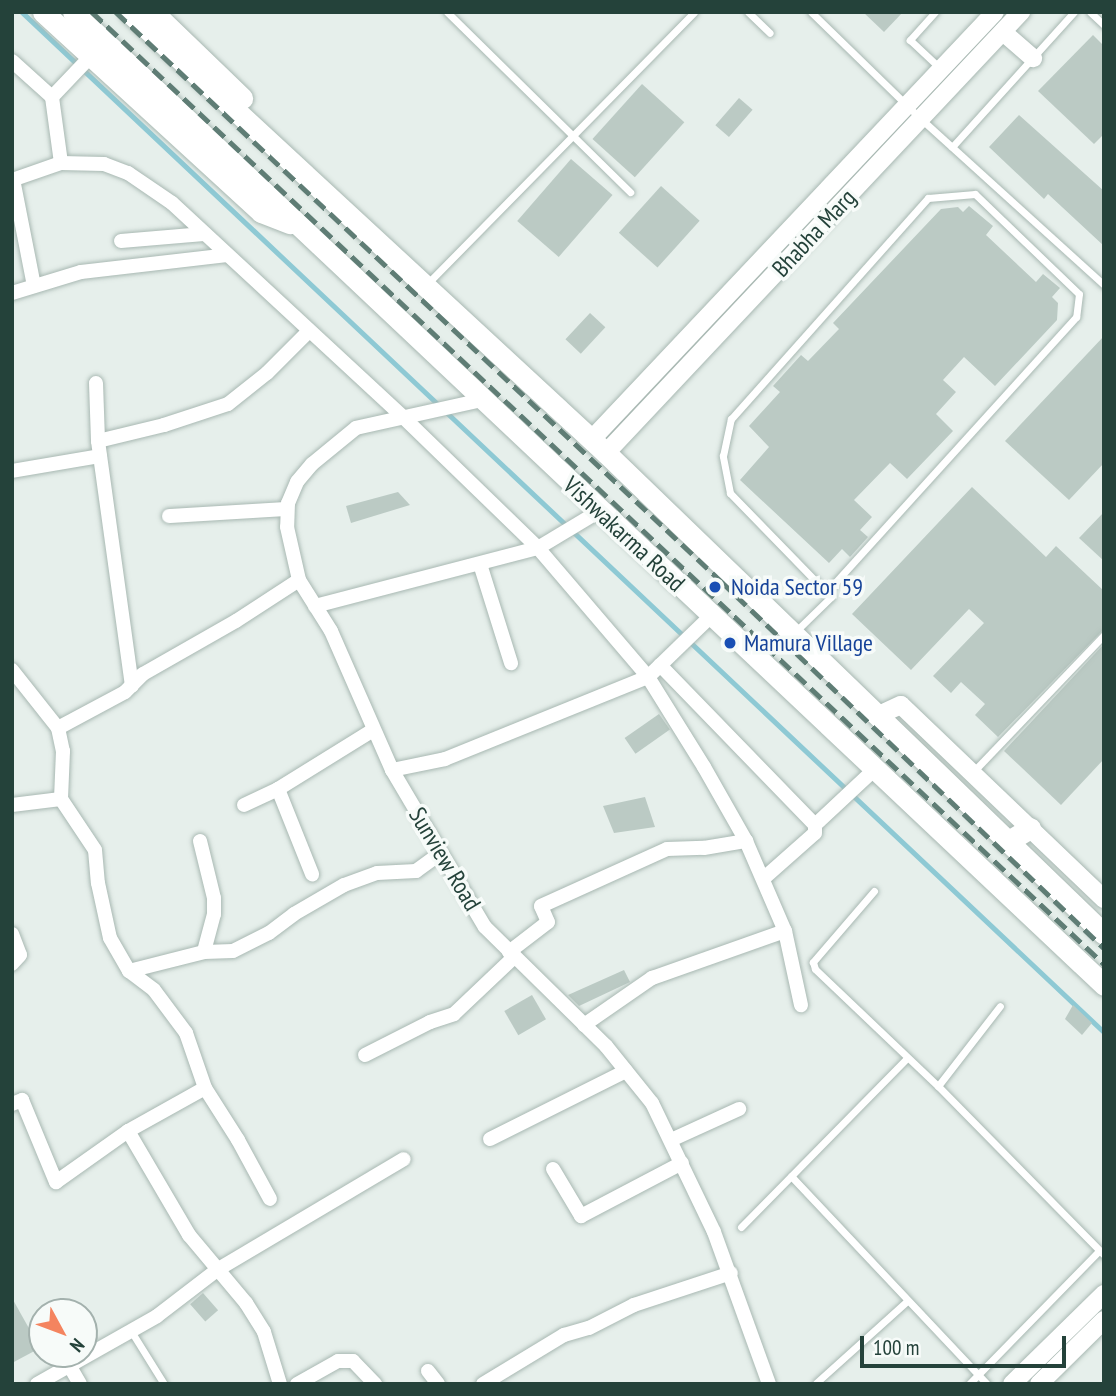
<!DOCTYPE html>
<html>
<head>
<meta charset="utf-8">
<style>
  body { margin:0 }
  #map { position:relative; width:1116px; height:1396px; overflow:hidden; background:#e6efeb; font-family:"PT Sans Narrow",sans-serif }
  div>[style] { position:absolute }
  [style*='--x'] { left:calc(var(--x)*1px); top:calc(var(--y)*1px); width:calc(var(--w)*1px); rotate:calc(var(--a)*1deg) }
  .stream>* { height:4.5px; margin:-2.25px; padding:0 2.25px; transform-origin:2.25px; border-radius:2.25px; background:#8ec9d4 }
  .building>* { inset:0; background:#bbcac4; transform-origin:0 0 }
  .roads { filter:drop-shadow(0 0 2px #a8b8b2) drop-shadow(0 0 2px #a8b8b2) }
  .service>* { height:7px; margin:-3.5px; padding:0 3.5px; transform-origin:3.5px; border-radius:3.5px; background:#fff }
  .minor>* { height:14px; margin:-7px; padding:0 7px; transform-origin:7px; border-radius:7px; background:#fff }
  .tertiary>* { height:18px; margin:-9px; padding:0 9px; transform-origin:9px; border-radius:9px; background:#fff }
  .secondary>* { height:21px; margin:-10.5px; padding:0 10.5px; transform-origin:10.5px; border-radius:10.5px; background:#fff }
  .rail>* { height:4.5px; margin-top:-2.25px; transform-origin:0; background:repeating-linear-gradient(90deg,#5f7d75 0 14px,transparent 0 21px) }
  .dots>* { width:19px; height:19px; translate:-50% -50%; box-sizing:border-box; border:4px solid #f7fbf9; border-radius:50% }
  span { translate:-50% -50%; white-space:nowrap; text-align:center; line-height:1.15; -webkit-text-stroke:7px #f7fbf9; paint-order:stroke }
  .street-label { font-size:24px; color:#24423a }
  .transit-label { font-size:24px; color:#164399 }
  .left { translate:0 -50%; text-align:left }
  .frame { position:absolute; inset:0; border:14px solid #24423a; pointer-events:none }
  .north { position:absolute; left:28px; top:1298px; width:70px; height:70px; box-sizing:border-box; background:#f7fbf9; border:2px solid #a3b1ad; border-radius:50%; rotate:131deg; font-size:19px; font-weight:700; line-height:28px; text-align:center; color:#24423a }
  .north::after { content:''; display:block; margin:auto; width:24px; height:32px; background:#f4845f; clip-path:polygon(50% 0,100% 100%,50% 72%,0 100%) }
  .scale { position:absolute; left:860px; top:1336px; width:206px; height:32px; box-sizing:border-box; border:4px solid #24423a; border-top:0; padding-left:9px; font-size:21px; line-height:24px; white-space:nowrap; color:#24423a; -webkit-text-stroke:5px #f7fbf9; paint-order:stroke }
</style>
</head>
<body>
<div id="map">
  <div class="stream">
    <div style="--x:22;--y:12;--w:1487;--a:43.31"></div>
  </div>
  <div class="building">
    <div style="clip-path:polygon(863px 12px,903px 12px,884px 32px)"></div>
    <div style="clip-path:polygon(1093px 35px,1104px 46px,1104px 134px,1094px 144px,1038px 91px)"></div>
    <div style="left:642px;top:84px;width:57px;height:74px;rotate:42deg"></div>
    <div style="left:739px;top:98px;width:18px;height:36px;rotate:41deg"></div>
    <div style="clip-path:polygon(1019px 115px,1104px 191px,1104px 246px,1048px 194px,1044px 199px,989px 147px)"></div>
    <div style="left:571px;top:159px;width:55px;height:82px;rotate:41deg"></div>
    <div style="left:661px;top:186px;width:52px;height:63px;rotate:42deg"></div>
    <div style="clip-path:polygon(969px 206px,993px 226px,986px 235px,1036px 282px,1043px 274px,1060px 288px,1052px 297px,1058px 303px,1057px 320px,995px 386px,964px 357px,943px 380px,956px 392px,936px 414px,953px 431px,907px 479px,890px 463px,854px 500px,872px 517px,860px 530px,868px 537px,850px 557px,842px 549px,829px 563px,740px 480px,769px 447px,749px 426px,780px 392px,773px 386px,801px 355px,808px 361px,839px 329px,833px 323px,941px 209px,958px 207px,963px 212px)"></div>
    <div style="left:590px;top:313px;width:21px;height:36px;rotate:43deg"></div>
    <div style="clip-path:polygon(1104px 336px,1104px 463px,1069px 500px,1005px 441px)"></div>
    <div style="clip-path:polygon(972px 487px,1046px 557px,1056px 546px,1104px 591px,1104px 629px,998px 737px,975px 715px,985px 704px,961px 682px,951px 693px,933px 676px,984px 623px,969px 609px,911px 670px,852px 614px)"></div>
    <div style="clip-path:polygon(398px 492px,410px 505px,351px 523px,346px 506px)"></div>
    <div style="clip-path:polygon(1104px 512px,1104px 561px,1079px 538px)"></div>
    <div style="clip-path:polygon(1104px 644px,1104px 759px,1061px 805px,1004px 751px)"></div>
    <div style="left:659px;top:714px;width:19px;height:42px;rotate:55deg"></div>
    <div style="clip-path:polygon(645px 797px,655px 827px,614px 833px,603px 806px)"></div>
    <div style="clip-path:polygon(624px 970px,630px 982px,579px 1006px,568px 995px)"></div>
    <div style="left:532px;top:995px;width:28px;height:32px;rotate:60deg"></div>
    <div style="clip-path:polygon(1073px 1005px,1092px 1023px,1082px 1035px,1065px 1019px)"></div>
    <div style="left:203px;top:1293px;width:23px;height:17px;rotate:49deg"></div>
    <div style="clip-path:polygon(12px 1298px,40px 1348px,12px 1363px)"></div>
  </div>
  <div class="roads">
    <div class="service">
      <div style="--x:447;--y:12;--w:257;--a:44.5"></div>
      <div style="--x:748;--y:12;--w:30;--a:44"></div>
      <div style="--x:811;--y:12;--w:153;--a:44.2"></div>
      <div style="--x:921;--y:119;--w:247;--a:42.2"></div>
      <div style="--x:935;--y:12;--w:38;--a:132"></div>
      <div style="--x:910;--y:40;--w:42;--a:43.1"></div>
      <div style="--x:1090;--y:12;--w:19;--a:43"></div>
      <div style="--x:952;--y:147;--w:182;--a:-47.9"></div>
      <div style="--x:427;--y:284;--w:381;--a:-45.5"></div>
      <div style="--x:796;--y:631;--w:49;--a:-44.2"></div>
      <div style="--x:831;--y:597;--w:145;--a:-134.2"></div>
      <div style="--x:730;--y:493;--w:38;--a:-101"></div>
      <div style="--x:723;--y:456;--w:38;--a:-78"></div>
      <div style="--x:731;--y:419;--w:296;--a:-48.3"></div>
      <div style="--x:928;--y:198;--w:47;--a:-4.9"></div>
      <div style="--x:975;--y:194;--w:144;--a:43.9"></div>
      <div style="--x:1079;--y:294;--w:23;--a:97"></div>
      <div style="--x:1076;--y:317;--w:371;--a:132.2"></div>
      <div style="--x:972;--y:773;--w:191;--a:-46.3"></div>
      <div style="--x:874;--y:891;--w:94;--a:130.7"></div>
      <div style="--x:813;--y:962;--w:7;--a:74"></div>
      <div style="--x:815;--y:969;--w:170;--a:43.6"></div>
      <div style="--x:938;--y:1086;--w:237;--a:45.5"></div>
      <div style="--x:938;--y:1086;--w:101;--a:-52.2"></div>
      <div style="--x:791;--y:1176;--w:286;--a:46.7"></div>
      <div style="--x:741;--y:1227;--w:235;--a:-45.5"></div>
      <div style="--x:131;--y:1331;--w:62;--a:58.1"></div>
      <div style="--x:816;--y:1383;--w:122;--a:-42"></div>
      <div style="--x:969;--y:1384;--w:186;--a:-45.7"></div>
    </div>
    <div class="minor">
      <div style="--x:12;--y:61;--w:54;--a:42"></div>
      <div style="--x:52;--y:97;--w:58;--a:-46.4"></div>
      <div style="--x:61;--y:163;--w:43;--a:1.3"></div>
      <div style="--x:104;--y:164;--w:26;--a:21"></div>
      <div style="--x:128;--y:173;--w:53;--a:34.3"></div>
      <div style="--x:172;--y:203;--w:313;--a:42.8"></div>
      <div style="--x:402;--y:416;--w:190;--a:44.1"></div>
      <div style="--x:538;--y:548;--w:170;--a:49.5"></div>
      <div style="--x:648;--y:677;--w:106;--a:58.1"></div>
      <div style="--x:704;--y:767;--w:85;--a:60.4"></div>
      <div style="--x:746;--y:841;--w:98;--a:66.6"></div>
      <div style="--x:785;--y:931;--w:76;--a:77.8"></div>
      <div style="--x:13;--y:179;--w:109;--a:78.9"></div>
      <div style="--x:12;--y:180;--w:52;--a:-19.1"></div>
      <div style="--x:61;--y:163;--w:67;--a:-97.8"></div>
      <div style="--x:121;--y:241;--w:83;--a:-4.8"></div>
      <div style="--x:12;--y:293;--w:72;--a:-16.9"></div>
      <div style="--x:81;--y:272;--w:147;--a:-6.6"></div>
      <div style="--x:96;--y:383;--w:58;--a:88"></div>
      <div style="--x:98;--y:441;--w:247;--a:82.1"></div>
      <div style="--x:482;--y:400;--w:129;--a:167.5"></div>
      <div style="--x:356;--y:428;--w:57;--a:140.7"></div>
      <div style="--x:312;--y:464;--w:23;--a:130"></div>
      <div style="--x:297;--y:482;--w:23;--a:113"></div>
      <div style="--x:288;--y:503;--w:24;--a:92"></div>
      <div style="--x:287;--y:527;--w:54;--a:77.2"></div>
      <div style="--x:299;--y:580;--w:60;--a:57.9"></div>
      <div style="--x:331;--y:631;--w:152;--a:66.3"></div>
      <div style="--x:392;--y:770;--w:182;--a:59.4"></div>
      <div style="--x:485;--y:927;--w:170;--a:44.5"></div>
      <div style="--x:606;--y:1046;--w:73;--a:51.1"></div>
      <div style="--x:652;--y:1103;--w:143;--a:64.3"></div>
      <div style="--x:714;--y:1232;--w:162;--a:70.1"></div>
      <div style="--x:98;--y:441;--w:68;--a:-13.6"></div>
      <div style="--x:164;--y:425;--w:67;--a:-18.2"></div>
      <div style="--x:228;--y:404;--w:50;--a:-38.5"></div>
      <div style="--x:267;--y:373;--w:59;--a:-45"></div>
      <div style="--x:12;--y:471;--w:89;--a:-9.7"></div>
      <div style="--x:169;--y:516;--w:118;--a:-3.4"></div>
      <div style="--x:480;--y:564;--w:104;--a:72.6"></div>
      <div style="--x:315;--y:606;--w:230;--a:-14.6"></div>
      <div style="--x:538;--y:548;--w:74;--a:-31.1"></div>
      <div style="--x:660;--y:665;--w:223;--a:45.9"></div>
      <div style="--x:815;--y:825;--w:83;--a:-43.1"></div>
      <div style="--x:12;--y:670;--w:74;--a:51.6"></div>
      <div style="--x:58;--y:728;--w:24;--a:78"></div>
      <div style="--x:63;--y:751;--w:48;--a:92.4"></div>
      <div style="--x:61;--y:799;--w:61;--a:56.3"></div>
      <div style="--x:95;--y:850;--w:33;--a:85"></div>
      <div style="--x:98;--y:883;--w:56;--a:77.7"></div>
      <div style="--x:110;--y:938;--w:38;--a:60"></div>
      <div style="--x:129;--y:971;--w:31;--a:37"></div>
      <div style="--x:154;--y:990;--w:54;--a:53.3"></div>
      <div style="--x:186;--y:1033;--w:58;--a:70.9"></div>
      <div style="--x:205;--y:1088;--w:62;--a:57.6"></div>
      <div style="--x:238;--y:1140;--w:67;--a:61.5"></div>
      <div style="--x:58;--y:728;--w:76;--a:-28.2"></div>
      <div style="--x:125;--y:692;--w:25;--a:-45"></div>
      <div style="--x:143;--y:674;--w:107;--a:-29.7"></div>
      <div style="--x:236;--y:621;--w:75;--a:-33.1"></div>
      <div style="--x:392;--y:770;--w:54;--a:-11.7"></div>
      <div style="--x:445;--y:759;--w:219;--a:-22"></div>
      <div style="--x:648;--y:677;--w:88;--a:-44.1"></div>
      <div style="--x:278;--y:789;--w:92;--a:68.2"></div>
      <div style="--x:12;--y:805;--w:49;--a:-7"></div>
      <div style="--x:244;--y:805;--w:38;--a:-25"></div>
      <div style="--x:278;--y:789;--w:112;--a:-31.8"></div>
      <div style="--x:200;--y:841;--w:59;--a:76.2"></div>
      <div style="--x:214;--y:898;--w:16;--a:90"></div>
      <div style="--x:214;--y:914;--w:39;--a:105"></div>
      <div style="--x:763;--y:879;--w:69;--a:-41.5"></div>
      <div style="--x:815;--y:833;--w:8;--a:-90"></div>
      <div style="--x:12;--y:934;--w:22;--a:69"></div>
      <div style="--x:20;--y:955;--w:12;--a:132"></div>
      <div style="--x:509;--y:952;--w:49;--a:-37.6"></div>
      <div style="--x:548;--y:922;--w:17;--a:-114"></div>
      <div style="--x:541;--y:906;--w:138;--a:-24.3"></div>
      <div style="--x:667;--y:849;--w:37;--a:-2"></div>
      <div style="--x:704;--y:848;--w:43;--a:-9.5"></div>
      <div style="--x:129;--y:971;--w:77;--a:-14.2"></div>
      <div style="--x:204;--y:952;--w:29;--a:-2"></div>
      <div style="--x:233;--y:951;--w:40;--a:-26.6"></div>
      <div style="--x:269;--y:933;--w:31;--a:-37"></div>
      <div style="--x:294;--y:914;--w:58;--a:-30.1"></div>
      <div style="--x:344;--y:885;--w:35;--a:-20"></div>
      <div style="--x:377;--y:873;--w:39;--a:-3"></div>
      <div style="--x:416;--y:871;--w:31;--a:-36"></div>
      <div style="--x:584;--y:1025;--w:83;--a:-34.7"></div>
      <div style="--x:652;--y:978;--w:141;--a:-19.5"></div>
      <div style="--x:365;--y:1055;--w:73;--a:-26.9"></div>
      <div style="--x:430;--y:1022;--w:25;--a:-18"></div>
      <div style="--x:454;--y:1014;--w:83;--a:-43.5"></div>
      <div style="--x:12;--y:1104;--w:11;--a:-22"></div>
      <div style="--x:22;--y:1100;--w:89;--a:67.5"></div>
      <div style="--x:56;--y:1182;--w:88;--a:-35.3"></div>
      <div style="--x:128;--y:1131;--w:88;--a:-29.2"></div>
      <div style="--x:128;--y:1131;--w:121;--a:59.6"></div>
      <div style="--x:189;--y:1235;--w:89;--a:50"></div>
      <div style="--x:246;--y:1303;--w:34;--a:58"></div>
      <div style="--x:264;--y:1332;--w:54;--a:72.9"></div>
      <div style="--x:490;--y:1139;--w:152;--a:-26.6"></div>
      <div style="--x:671;--y:1140;--w:75;--a:-24.5"></div>
      <div style="--x:553;--y:1169;--w:55;--a:59.2"></div>
      <div style="--x:581;--y:1216;--w:114;--a:-27.7"></div>
      <div style="--x:69;--y:1365;--w:22;--a:60"></div>
      <div style="--x:428;--y:1371;--w:16;--a:52"></div>
      <div style="--x:37;--y:1384;--w:138;--a:-29.5"></div>
      <div style="--x:157;--y:1316;--w:76;--a:-37.5"></div>
      <div style="--x:217;--y:1270;--w:217;--a:-30.7"></div>
      <div style="--x:297;--y:1384;--w:47;--a:-29.3"></div>
      <div style="--x:338;--y:1361;--w:15;--a:0"></div>
      <div style="--x:353;--y:1361;--w:32;--a:46"></div>
      <div style="--x:483;--y:1384;--w:95;--a:-31.2"></div>
      <div style="--x:564;--y:1335;--w:26;--a:-16"></div>
      <div style="--x:589;--y:1328;--w:51;--a:-27.1"></div>
      <div style="--x:634;--y:1305;--w:102;--a:-18.3"></div>
    </div>
    <div class="tertiary">
      <div style="--x:1003;--y:32;--w:40;--a:41"></div>
      <div style="--x:592;--y:439;--w:587;--a:-46.66"></div>
      <div style="--x:606;--y:453;--w:606;--a:-46.74"></div>
      <div style="--x:877;--y:716;--w:26;--a:-25"></div>
      <div style="--x:901;--y:705;--w:281;--a:43.7"></div>
      <div style="--x:1012;--y:1384;--w:129;--a:-44.4"></div>
      <div style="--x:1039;--y:1384;--w:91;--a:-44.6"></div>
    </div>
    <div class="secondary">
      <div style="--x:43;--y:12;--w:296;--a:42.5"></div>
      <div style="--x:261;--y:212;--w:31;--a:21"></div>
      <div style="--x:73;--y:12;--w:1418;--a:43.34"></div>
      <div style="--x:129;--y:12;--w:650;--a:42.75"></div>
      <div style="--x:606;--y:453;--w:692;--a:44.01"></div>
      <div style="--x:153;--y:12;--w:124;--a:44"></div>
      <div style="--x:1007;--y:842;--w:27;--a:-31"></div>
    </div>
  </div>
  <div class="rail">
    <div style="--x:92;--y:12;--w:1389;--a:43.25"></div>
    <div style="--x:116;--y:12;--w:831;--a:43.24"></div>
    <div style="--x:721;--y:581;--w:530;--a:43.78"></div>
  </div>
  <div class="dots">
    <div style="left:715px;top:587px;background:#1a4fb4"></div>
    <div style="left:730px;top:643px;background:#1a4fb4"></div>
  </div>
  <div class="street-label">
    <span style="left:814px;top:233px;rotate:-47deg">Bhabha Marg</span>
    <span style="left:624px;top:534px;rotate:43deg">Vishwakarma Road</span>
    <span style="left:445px;top:859px;rotate:59deg">Sunview Road</span>
  </div>
  <div class="transit-label">
    <span class="left" style="left:731px;top:587px">Noida Sector 59</span>
    <span class="left" style="left:744px;top:643px">Mamura Village</span>
  </div>
  <div class="frame"></div>
  <div class="north">N</div>
  <div class="scale">100 m</div>
</div>
</body>
</html>
